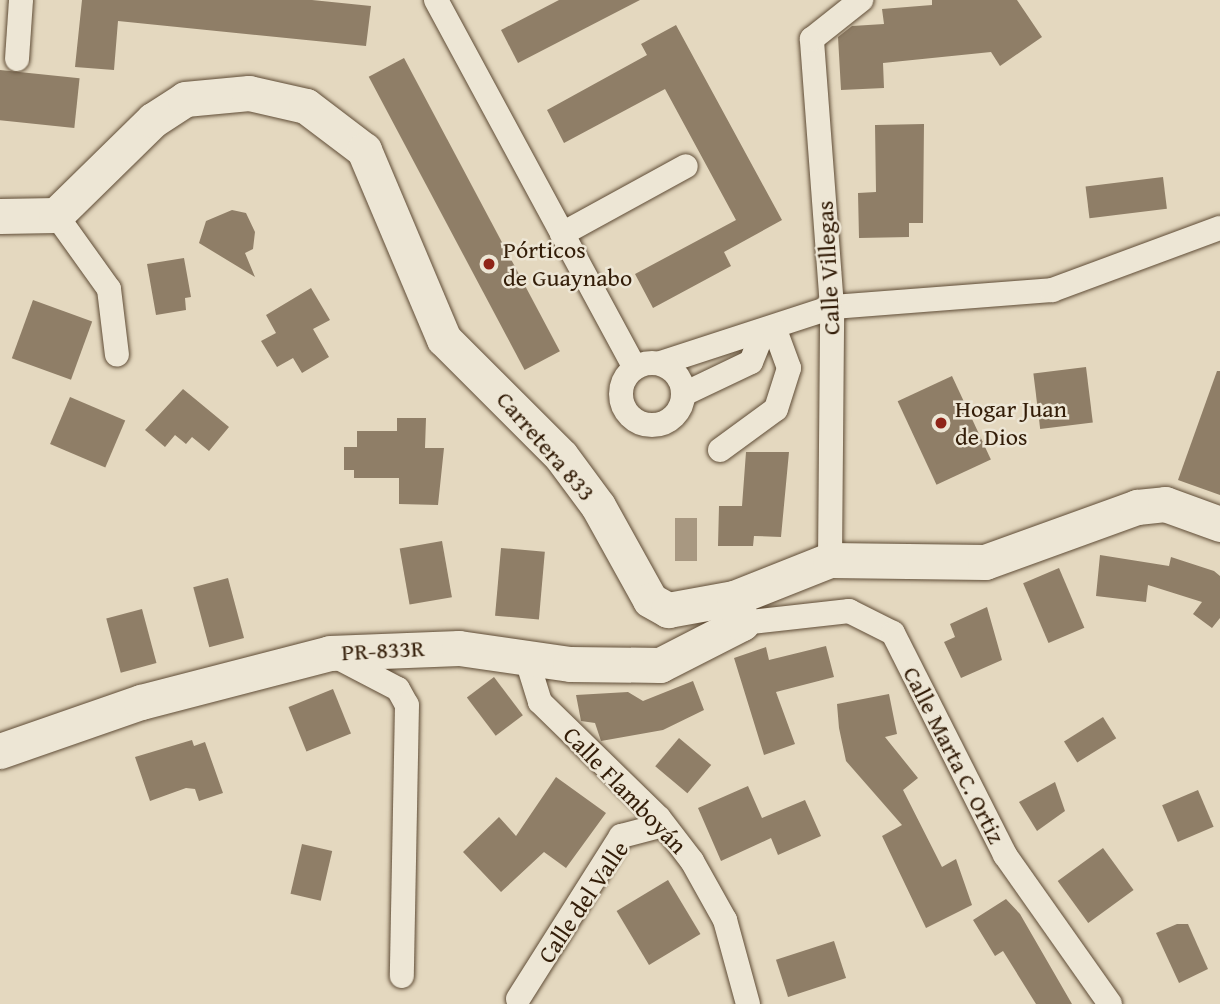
<!DOCTYPE html>
<html>
<head>
<meta charset="utf-8">
<style>
  body { margin:0 }
  #map { position:relative; width:1220px; height:1004px; overflow:hidden; background:#e4d8bf; font-family:"Gentium Book Plus",serif }
  div>[style] { position:absolute }
  [style*='--x'] { left:calc(var(--x)*1px); top:calc(var(--y)*1px); width:calc(var(--w)*1px); rotate:calc(var(--a)*1deg) }
  .water>* { inset:0; background:#a89881; transform-origin:0 0 }
  .building>* { inset:0; background:#8f7e67; transform-origin:0 0 }
  .roads { filter:drop-shadow(0 0 2px #5f4c36) drop-shadow(0 0 2px #5f4c36) }
  .street>* { height:24px; margin:-12px; padding:0 12px; transform-origin:12px; border-radius:12px; background:#ede6d5 }
  .street>.ring { margin:-12px; padding:0; box-sizing:content-box; background:none; border:24px solid #ede6d5; border-radius:50% }
  .secondary>* { height:35px; margin:-17.5px; padding:0 17.5px; transform-origin:17.5px; border-radius:17.5px; background:#ede6d5 }
  .dots>* { width:19px; height:19px; translate:-50% -50%; box-sizing:border-box; border:4px solid #ede6d5; border-radius:50% }
  span { translate:-50% -50%; white-space:nowrap; text-align:center; line-height:1.15; -webkit-text-stroke:5px #ede6d5; paint-order:stroke }
  .poi-label { font-size:24px; color:#331d08 }
  .left { translate:0 -50%; text-align:left }
  .street-label { font-size:24px; color:#331d08 }
</style>
</head>
<body>
<div id="map">
  <div class="water">
    <div style="left:675px;top:518px;width:22px;height:43px"></div>
  </div>
  <div class="building">
    <div style="clip-path:polygon(82px 0,312px 0,371px 6px,366px 46px,118px 21px,114px 70px,75px 67px)"></div>
    <div style="clip-path:polygon(559px 0,640px 0,518px 63px,501px 30px)"></div>
    <div style="clip-path:polygon(932px 0,1017px 0,1042px 37px,1000px 66px,991px 52px,883px 63px,884px 88px,841px 90px,838px 37px,852px 26px,884px 24px,882px 9px,932px 5px)"></div>
    <div style="clip-path:polygon(676px 25px,782px 220px,724px 252px,731px 266px,653px 308px,635px 274px,736px 220px,665px 89px,564px 143px,547px 110px,647px 55px,641px 44px)"></div>
    <div style="left:404px;top:58px;width:332px;height:40px;rotate:62deg"></div>
    <div style="left:0;top:70px;width:80px;height:50px;rotate:6deg"></div>
    <div style="clip-path:polygon(924px 124px,923px 223px,909px 223px,909px 237px,859px 238px,858px 193px,876px 192px,875px 125px)"></div>
    <div style="left:1163px;top:177px;width:32px;height:78px;rotate:83deg"></div>
    <div style="clip-path:polygon(232px 210px,246px 213px,255px 232px,253px 249px,245px 253px,255px 277px,199px 243px,206px 221px)"></div>
    <div style="clip-path:polygon(184px 258px,191px 297px,185px 298px,186px 310px,156px 315px,147px 264px)"></div>
    <div style="clip-path:polygon(311px 288px,330px 320px,313px 329px,329px 357px,302px 373px,293px 358px,277px 367px,261px 341px,276px 333px,266px 315px)"></div>
    <div style="left:33px;top:300px;width:63px;height:62px;rotate:20deg"></div>
    <div style="left:1086px;top:367px;width:56px;height:53px;rotate:83deg"></div>
    <div style="clip-path:polygon(1217px 371px,1220px 371px,1220px 495px,1178px 480px)"></div>
    <div style="left:952px;top:376px;width:92px;height:60px;rotate:65deg"></div>
    <div style="clip-path:polygon(183px 389px,229px 427px,209px 451px,192px 437px,186px 444px,175px 435px,165px 447px,145px 430px)"></div>
    <div style="left:70px;top:397px;width:60px;height:51px;rotate:23deg"></div>
    <div style="clip-path:polygon(397px 418px,426px 418px,425px 448px,444px 448px,438px 505px,399px 504px,399px 478px,354px 478px,354px 470px,344px 470px,344px 447px,357px 447px,357px 431px,397px 431px)"></div>
    <div style="clip-path:polygon(746px 452px,789px 452px,781px 537px,754px 536px,753px 546px,718px 546px,719px 506px,742px 506px)"></div>
    <div style="left:442px;top:541px;width:57px;height:43px;rotate:80deg"></div>
    <div style="left:501px;top:548px;width:44px;height:68px;rotate:5deg"></div>
    <div style="clip-path:polygon(1100px 555px,1169px 566px,1171px 557px,1214px 571px,1220px 576px,1220px 618px,1212px 628px,1193px 614px,1202px 602px,1148px 585px,1146px 602px,1096px 596px)"></div>
    <div style="left:1059px;top:568px;width:65px;height:39px;rotate:67deg"></div>
    <div style="left:228px;top:578px;width:62px;height:36px;rotate:75deg"></div>
    <div style="clip-path:polygon(987px 607px,1002px 660px,961px 678px,944px 642px,955px 637px,950px 624px)"></div>
    <div style="left:142px;top:609px;width:56px;height:37px;rotate:75deg"></div>
    <div style="clip-path:polygon(826px 646px,834px 677px,776px 692px,795px 744px,764px 755px,734px 658px,766px 647px,769px 660px)"></div>
    <div style="left:494px;top:677px;width:48px;height:34px;rotate:53deg"></div>
    <div style="clip-path:polygon(693px 681px,704px 710px,663px 730px,601px 741px,595px 723px,581px 721px,576px 695px,628px 692px,643px 701px)"></div>
    <div style="left:333px;top:689px;width:48px;height:48px;rotate:68deg"></div>
    <div style="clip-path:polygon(889px 694px,897px 734px,885px 737px,918px 778px,903px 790px,942px 867px,956px 859px,972px 905px,926px 928px,882px 836px,902px 825px,846px 761px,839px 728px,837px 704px)"></div>
    <div style="left:1103px;top:717px;width:25px;height:46px;rotate:58deg"></div>
    <div style="left:679px;top:738px;width:42px;height:37px;rotate:40deg"></div>
    <div style="clip-path:polygon(192px 740px,194px 746px,205px 742px,223px 793px,199px 801px,195px 789px,186px 788px,150px 801px,135px 757px)"></div>
    <div style="clip-path:polygon(556px 777px,606px 813px,566px 868px,544px 852px,501px 892px,463px 852px,499px 817px,516px 836px)"></div>
    <div style="clip-path:polygon(1055px 782px,1065px 811px,1037px 831px,1019px 802px)"></div>
    <div style="clip-path:polygon(748px 786px,762px 818px,805px 800px,821px 836px,778px 855px,771px 838px,721px 861px,698px 808px)"></div>
    <div style="left:1198px;top:790px;width:40px;height:39px;rotate:67deg"></div>
    <div style="left:302px;top:844px;width:31px;height:51px;rotate:13deg"></div>
    <div style="left:1103px;top:848px;width:52px;height:56px;rotate:54deg"></div>
    <div style="left:668px;top:880px;width:63px;height:60px;rotate:59deg"></div>
    <div style="clip-path:polygon(1006px 899px,1020px 914px,1072px 1004px,1036px 1004px,1003px 951px,995px 956px,973px 920px)"></div>
    <div style="clip-path:polygon(1177px 924px,1188px 924px,1208px 969px,1179px 983px,1156px 933px)"></div>
    <div style="left:834px;top:941px;width:39px;height:61px;rotate:72deg"></div>
  </div>
  <div class="roads">
    <div class="street">
      <div style="--x:436;--y:0;--w:418;--a:61.6"></div>
      <div style="--x:17;--y:59;--w:59;--a:-86.1"></div>
      <div style="--x:56;--y:215;--w:91;--a:54.4"></div>
      <div style="--x:109;--y:289;--w:66;--a:83.1"></div>
      <div style="--x:562;--y:234;--w:141;--a:-28.7"></div>
      <div class="ring" style="left:621px;top:363px;width:38px;height:38px"></div>
      <div style="--x:661;--y:363;--w:180;--a:-18.1"></div>
      <div style="--x:832;--y:307;--w:221;--a:-4.4"></div>
      <div style="--x:1052;--y:290;--w:179;--a:-20.3"></div>
      <div style="--x:684;--y:394;--w:74;--a:-25.5"></div>
      <div style="--x:751;--y:362;--w:29;--a:-68"></div>
      <div style="--x:720;--y:450;--w:69;--a:-36.2"></div>
      <div style="--x:776;--y:409;--w:43;--a:-72.4"></div>
      <div style="--x:789;--y:368;--w:40;--a:-110.2"></div>
      <div style="--x:830;--y:560;--w:253;--a:-89.5"></div>
      <div style="--x:832;--y:307;--w:269;--a:-94.3"></div>
      <div style="--x:812;--y:39;--w:63;--a:-38.5"></div>
      <div style="--x:742;--y:623;--w:108;--a:-6.4"></div>
      <div style="--x:849;--y:611;--w:49;--a:26.6"></div>
      <div style="--x:893;--y:633;--w:249;--a:63.2"></div>
      <div style="--x:1005;--y:855;--w:182;--a:54.8"></div>
      <div style="--x:333;--y:655;--w:73;--a:27.6"></div>
      <div style="--x:398;--y:689;--w:18;--a:61"></div>
      <div style="--x:407;--y:705;--w:271;--a:91.1"></div>
      <div style="--x:526;--y:657;--w:47;--a:72.7"></div>
      <div style="--x:540;--y:702;--w:166;--a:44.3"></div>
      <div style="--x:659;--y:818;--w:54;--a:52.5"></div>
      <div style="--x:692;--y:861;--w:68;--a:60.8"></div>
      <div style="--x:725;--y:920;--w:87;--a:74.7"></div>
      <div style="--x:518;--y:999;--w:193;--a:-57.7"></div>
      <div style="--x:621;--y:836;--w:43;--a:-14.7"></div>
    </div>
    <div class="secondary">
      <div style="--x:0;--y:216;--w:56;--a:-1"></div>
      <div style="--x:56;--y:215;--w:136;--a:-44.4"></div>
      <div style="--x:153;--y:120;--w:38;--a:-33"></div>
      <div style="--x:185;--y:99;--w:64;--a:-5.4"></div>
      <div style="--x:249;--y:93;--w:58;--a:12.8"></div>
      <div style="--x:306;--y:106;--w:73;--a:37.2"></div>
      <div style="--x:364;--y:150;--w:205;--a:67.1"></div>
      <div style="--x:444;--y:339;--w:165;--a:45"></div>
      <div style="--x:561;--y:456;--w:62;--a:53.5"></div>
      <div style="--x:598;--y:506;--w:107;--a:61"></div>
      <div style="--x:650;--y:600;--w:21;--a:29"></div>
      <div style="--x:668;--y:610;--w:67;--a:-10.3"></div>
      <div style="--x:734;--y:598;--w:103;--a:-21.6"></div>
      <div style="--x:830;--y:560;--w:155;--a:0.7"></div>
      <div style="--x:985;--y:562;--w:162;--a:-19.9"></div>
      <div style="--x:1137;--y:507;--w:28;--a:-6"></div>
      <div style="--x:1165;--y:504;--w:59;--a:20"></div>
      <div style="--x:0;--y:751;--w:149;--a:-19.2"></div>
      <div style="--x:141;--y:702;--w:195;--a:-14.5"></div>
      <div style="--x:330;--y:653;--w:129;--a:-2.2"></div>
      <div style="--x:459;--y:648;--w:112;--a:8.2"></div>
      <div style="--x:570;--y:664;--w:90;--a:0.6"></div>
      <div style="--x:660;--y:665;--w:92;--a:-27.1"></div>
      <div style="--x:742;--y:623;--w:26;--a:-108"></div>
    </div>
  </div>
  <div class="dots">
    <div style="left:489px;top:264px;background:#8f2418"></div>
    <div style="left:941px;top:423px;background:#8f2418"></div>
  </div>
  <div class="poi-label">
    <span class="left" style="left:503px;top:264px">Pórticos<br>de Guaynabo</span>
    <span class="left" style="left:955px;top:423px">Hogar Juan<br>de Dios</span>
  </div>
  <div class="street-label">
    <span style="left:828px;top:268px;rotate:-93deg">Calle Villegas</span>
    <span style="left:546px;top:446px;rotate:49deg">Carretera 833</span>
    <span style="left:383px;top:650px;rotate:-3deg">PR-833R</span>
    <span style="left:954px;top:755px;rotate:63deg">Calle Marta C. Ortiz</span>
    <span style="left:625px;top:790px;rotate:46deg">Calle Flamboyán</span>
    <span style="left:583px;top:902px;rotate:-56deg">Calle del Valle</span>
  </div>
</div>
</body>
</html>
